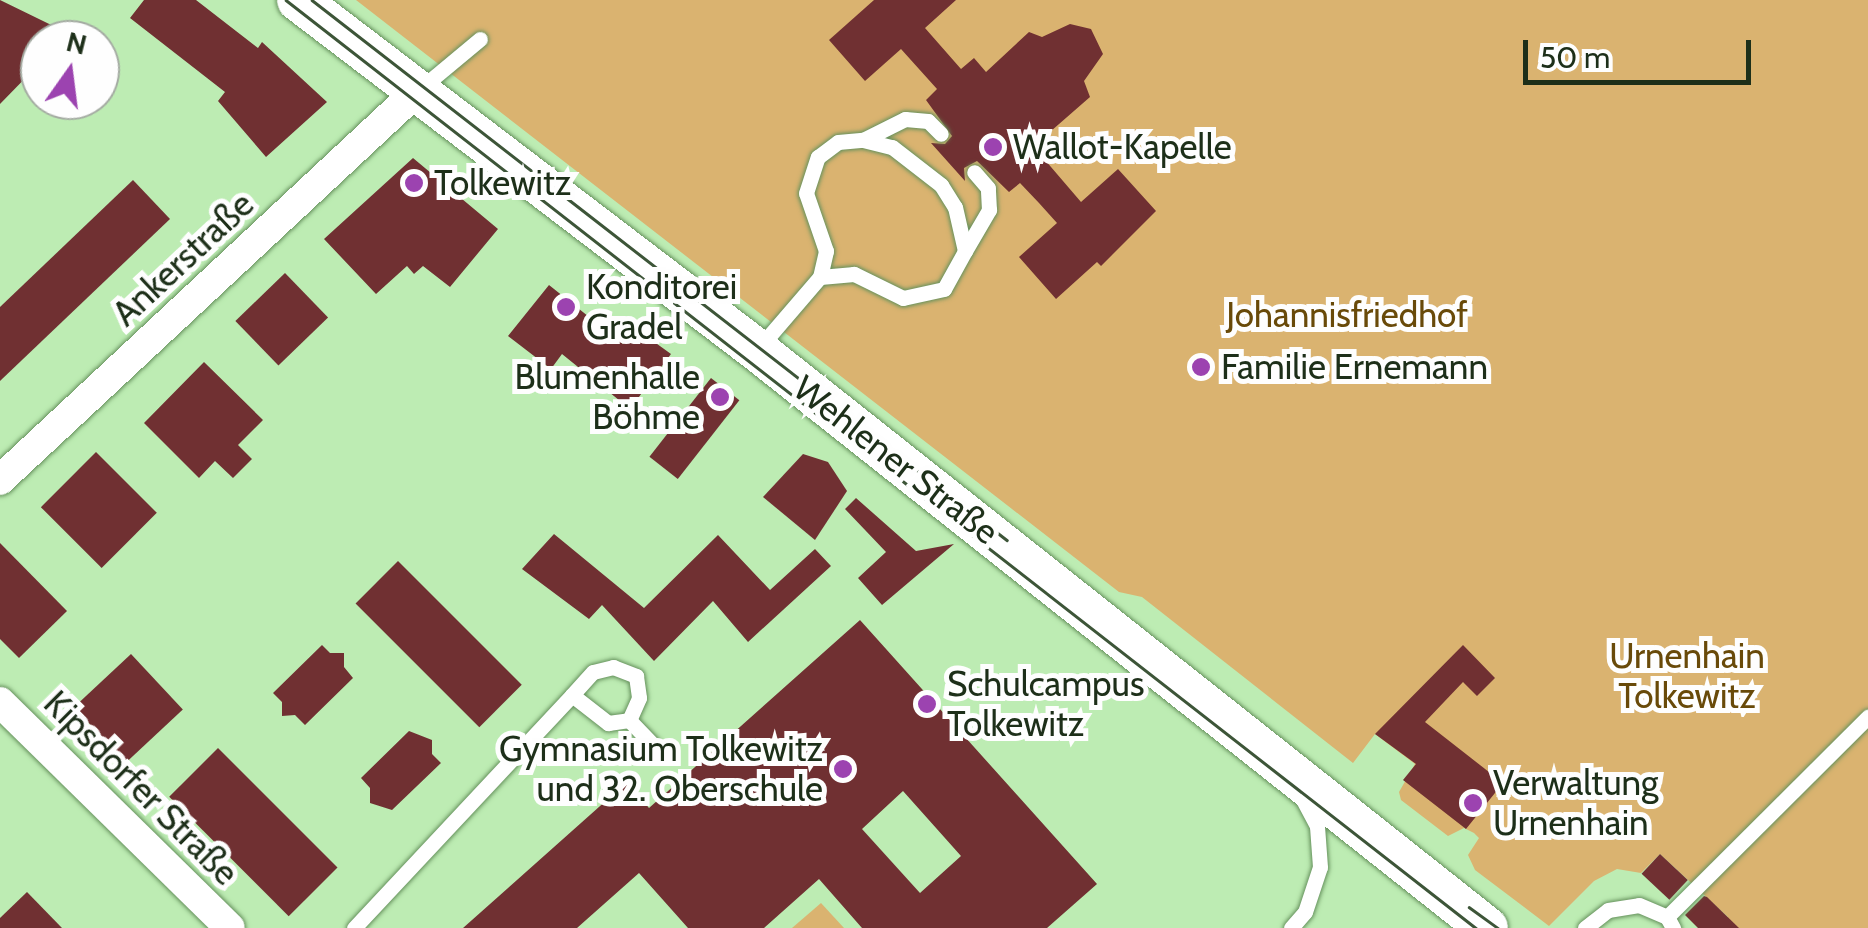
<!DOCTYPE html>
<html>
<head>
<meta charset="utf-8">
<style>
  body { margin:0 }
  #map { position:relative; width:1868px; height:928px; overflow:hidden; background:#bdecb3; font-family:Cabin,sans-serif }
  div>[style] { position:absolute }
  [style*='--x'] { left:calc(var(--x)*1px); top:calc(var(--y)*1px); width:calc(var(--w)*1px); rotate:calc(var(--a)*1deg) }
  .green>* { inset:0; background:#dab370 }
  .building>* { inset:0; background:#703032; transform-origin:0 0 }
  .roads { filter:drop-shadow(0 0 2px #65915c) drop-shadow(0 0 2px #65915c) }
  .lane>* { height:15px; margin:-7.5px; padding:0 7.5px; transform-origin:7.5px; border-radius:7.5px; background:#fff }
  .street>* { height:30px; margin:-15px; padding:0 15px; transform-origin:15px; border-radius:15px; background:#fff }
  .secondary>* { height:42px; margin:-21px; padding:0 21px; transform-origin:21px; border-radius:21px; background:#fff }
  .tram>* { height:2.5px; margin:-1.25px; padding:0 1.25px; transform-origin:1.25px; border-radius:1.25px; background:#3d5538 }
  .dots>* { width:28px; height:28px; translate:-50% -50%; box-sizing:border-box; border:5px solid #fefefe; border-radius:50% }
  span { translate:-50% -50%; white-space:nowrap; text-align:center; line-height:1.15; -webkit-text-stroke:10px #fefefe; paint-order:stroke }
  .poi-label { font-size:35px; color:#1d2f19 }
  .left { translate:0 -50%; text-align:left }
  .right { translate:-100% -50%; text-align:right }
  .street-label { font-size:35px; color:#1d2f19 }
  .park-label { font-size:35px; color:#694a09 }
  .north { position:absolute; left:20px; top:20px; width:100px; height:100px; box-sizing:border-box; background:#fefefe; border:2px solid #a4aba2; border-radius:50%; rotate:14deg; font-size:28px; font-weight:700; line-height:40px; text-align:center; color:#1d2f19 }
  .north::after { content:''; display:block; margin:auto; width:35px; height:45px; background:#9c43b0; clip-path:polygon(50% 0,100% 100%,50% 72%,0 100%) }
  .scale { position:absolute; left:1523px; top:40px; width:228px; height:45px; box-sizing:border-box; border:5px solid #1d2f19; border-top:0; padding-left:12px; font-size:30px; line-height:35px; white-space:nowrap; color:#1d2f19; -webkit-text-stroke:8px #fefefe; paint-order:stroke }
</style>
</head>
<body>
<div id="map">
  <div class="green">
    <div style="clip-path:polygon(356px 0,1868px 0,1868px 928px,1718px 928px,1728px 917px,1660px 854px,1641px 873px,1617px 869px,1594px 881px,1549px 926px,1475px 870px,1468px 855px,1479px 838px,1474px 833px,1464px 828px,1448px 836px,1401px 800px,1399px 792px,1415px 764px,1375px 734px,1353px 763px,1142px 597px,1119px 592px)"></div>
    <div style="clip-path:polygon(821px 903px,844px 928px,792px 928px)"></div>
  </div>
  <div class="building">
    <div style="clip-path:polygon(0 0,82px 40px,40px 40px,40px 63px,0 104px)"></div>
    <div style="clip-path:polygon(144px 0,196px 0,258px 48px,262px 42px,327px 102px,266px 157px,218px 101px,225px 92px,130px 18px)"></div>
    <div style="clip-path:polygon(874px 0,956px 0,925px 28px,961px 69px,974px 58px,986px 72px,1029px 32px,1042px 37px,1070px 24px,1091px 29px,1103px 54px,1084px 81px,1090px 97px,1043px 138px,1055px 150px,1045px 160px,1081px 202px,1118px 169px,1156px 211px,1101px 266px,1097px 262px,1056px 299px,1019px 257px,1057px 223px,1039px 203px,1020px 183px,1009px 192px,977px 161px,964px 168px,965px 181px,931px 143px,945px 144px,952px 136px,926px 100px,937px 89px,901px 49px,865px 81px,829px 40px)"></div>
    <div style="clip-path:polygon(413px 158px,498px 229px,450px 287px,423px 266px,414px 274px,407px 266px,376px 294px,324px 239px)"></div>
    <div style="clip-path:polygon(133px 180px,170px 219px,0 381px,0 307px)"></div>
    <div style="left:285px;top:273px;width:62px;height:69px;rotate:46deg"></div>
    <div style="clip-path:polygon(549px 285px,623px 344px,635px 328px,671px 354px,630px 409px,562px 354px,551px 369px,508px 336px)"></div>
    <div style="clip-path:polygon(204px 362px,263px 420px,238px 445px,252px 459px,233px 478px,215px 461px,199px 478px,144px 423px)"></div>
    <div style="left:711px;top:378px;width:36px;height:100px;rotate:38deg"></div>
    <div style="left:96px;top:452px;width:86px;height:78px;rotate:45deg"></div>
    <div style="clip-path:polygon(803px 454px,828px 462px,847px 491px,815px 540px,763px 497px)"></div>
    <div style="clip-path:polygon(856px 498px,916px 551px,954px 544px,882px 605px,858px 578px,886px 552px,845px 509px)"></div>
    <div style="clip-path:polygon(554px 534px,644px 608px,718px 535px,770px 590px,815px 549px,831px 566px,748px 642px,713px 601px,654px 661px,602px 605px,589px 619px,522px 569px)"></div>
    <div style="clip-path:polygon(0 543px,67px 611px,19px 658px,0 639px)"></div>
    <div style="left:398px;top:561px;width:175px;height:60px;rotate:45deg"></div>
    <div style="clip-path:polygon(evenodd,860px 620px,1097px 884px,1047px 928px,862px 928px,819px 879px,764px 928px,688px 928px,639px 873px,577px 928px,463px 928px,627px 782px,649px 808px,860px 620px,903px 791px,961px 856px,920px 893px,862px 829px,903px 791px)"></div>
    <div style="clip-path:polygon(322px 645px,330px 653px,344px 653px,344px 667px,353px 678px,305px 725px,295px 715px,282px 716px,282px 702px,273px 693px)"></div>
    <div style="clip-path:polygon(1463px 645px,1495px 678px,1477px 696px,1463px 682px,1425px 722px,1503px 783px,1466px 829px,1403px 780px,1416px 764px,1375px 734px)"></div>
    <div style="left:131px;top:654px;width:76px;height:78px;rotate:47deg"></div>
    <div style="clip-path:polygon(409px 731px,432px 740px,432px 754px,441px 763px,392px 810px,370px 803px,370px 788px,361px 778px)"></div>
    <div style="left:218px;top:748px;width:169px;height:69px;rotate:45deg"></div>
    <div style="left:1660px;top:854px;width:38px;height:27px;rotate:43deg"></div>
    <div style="clip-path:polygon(27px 892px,62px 928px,0 928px,0 918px)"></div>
    <div style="clip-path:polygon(1704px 896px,1707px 897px,1739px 928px,1698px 928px,1685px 915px)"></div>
  </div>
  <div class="roads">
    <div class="lane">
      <div style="--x:420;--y:89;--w:78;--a:-39.8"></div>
      <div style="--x:863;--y:140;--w:47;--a:-26.6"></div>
      <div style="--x:905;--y:119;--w:23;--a:5"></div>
      <div style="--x:928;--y:121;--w:18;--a:45"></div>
      <div style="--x:965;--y:251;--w:48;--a:-59.7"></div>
      <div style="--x:989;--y:210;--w:22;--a:-93"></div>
      <div style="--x:988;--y:188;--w:21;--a:-131"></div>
      <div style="--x:758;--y:349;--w:95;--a:-49.3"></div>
      <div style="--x:820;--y:277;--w:27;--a:-77"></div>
      <div style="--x:826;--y:251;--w:61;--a:-109"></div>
      <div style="--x:806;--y:193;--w:38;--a:-72"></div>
      <div style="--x:818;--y:157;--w:25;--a:-37"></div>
      <div style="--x:838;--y:142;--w:25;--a:-5"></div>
      <div style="--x:863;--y:140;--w:30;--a:14"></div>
      <div style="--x:892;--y:147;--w:62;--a:37.8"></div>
      <div style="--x:941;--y:185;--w:26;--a:58"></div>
      <div style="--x:955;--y:207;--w:45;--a:77.2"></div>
      <div style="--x:965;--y:251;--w:43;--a:118.9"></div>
      <div style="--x:944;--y:289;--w:42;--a:167.6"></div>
      <div style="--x:903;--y:298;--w:55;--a:-153.9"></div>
      <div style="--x:854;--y:274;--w:34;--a:175"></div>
      <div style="--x:572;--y:695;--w:31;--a:-48"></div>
      <div style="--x:593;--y:672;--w:21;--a:-14"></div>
      <div style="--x:613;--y:667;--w:25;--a:21"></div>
      <div style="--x:636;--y:676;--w:22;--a:82"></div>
      <div style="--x:639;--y:698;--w:24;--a:114"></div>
      <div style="--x:1667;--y:917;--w:284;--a:-44.9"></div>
      <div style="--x:354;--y:928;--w:319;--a:-46.9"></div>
      <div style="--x:572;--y:695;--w:46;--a:37.9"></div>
      <div style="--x:608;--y:723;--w:21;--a:-8"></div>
      <div style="--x:629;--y:720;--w:35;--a:46"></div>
      <div style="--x:1291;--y:928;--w:21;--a:-49"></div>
      <div style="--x:1305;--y:912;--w:47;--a:-71.6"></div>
      <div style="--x:1320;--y:867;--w:41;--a:-94.2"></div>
      <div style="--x:1317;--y:826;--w:32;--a:-118"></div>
      <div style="--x:1585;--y:928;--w:29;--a:-38"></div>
      <div style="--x:1608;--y:910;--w:31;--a:-9"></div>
      <div style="--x:1639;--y:905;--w:30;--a:23"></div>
      <div style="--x:1667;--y:917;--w:13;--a:61"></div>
    </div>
    <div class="street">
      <div style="--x:0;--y:480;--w:570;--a:-43.01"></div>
      <div style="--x:0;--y:702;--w:322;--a:44.5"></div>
    </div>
    <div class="secondary">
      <div style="--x:298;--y:0;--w:577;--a:37.33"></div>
      <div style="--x:757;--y:350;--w:931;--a:38.37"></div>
    </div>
  </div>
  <div class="tram">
    <div style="--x:286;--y:0;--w:1509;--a:37.95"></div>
    <div style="--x:312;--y:0;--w:880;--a:37.85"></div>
    <div style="--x:1469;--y:907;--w:36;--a:36"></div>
  </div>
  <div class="dots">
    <div style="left:993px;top:147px;background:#9c43b0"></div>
    <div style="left:414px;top:183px;background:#9c43b0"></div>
    <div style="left:566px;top:307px;background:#9c43b0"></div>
    <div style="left:1201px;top:367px;background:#9c43b0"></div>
    <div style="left:720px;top:397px;background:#9c43b0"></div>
    <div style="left:927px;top:704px;background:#9c43b0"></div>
    <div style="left:843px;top:769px;background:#9c43b0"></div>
    <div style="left:1473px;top:803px;background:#9c43b0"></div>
  </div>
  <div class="poi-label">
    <span class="left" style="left:1013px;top:147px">Wallot-Kapelle</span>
    <span class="left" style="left:434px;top:183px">Tolkewitz</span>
    <span class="left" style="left:586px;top:307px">Konditorei<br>Gradel</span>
    <span class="left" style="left:1221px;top:367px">Familie Ernemann</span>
    <span class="right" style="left:700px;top:397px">Blumenhalle<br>Böhme</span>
    <span class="left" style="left:947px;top:704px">Schulcampus<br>Tolkewitz</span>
    <span class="right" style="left:823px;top:769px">Gymnasium Tolkewitz<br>und 32. Oberschule</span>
    <span class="left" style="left:1493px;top:803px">Verwaltung<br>Urnenhain</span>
  </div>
  <div class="street-label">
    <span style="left:183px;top:259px;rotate:-43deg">Ankerstraße</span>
    <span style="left:896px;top:460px;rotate:38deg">Wehlener Straße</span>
    <span style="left:141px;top:788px;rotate:45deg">Kipsdorfer Straße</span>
  </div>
  <div class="park-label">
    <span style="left:1347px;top:315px">Johannisfriedhof</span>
    <span style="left:1687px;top:676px">Urnenhain<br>Tolkewitz</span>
  </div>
  <div class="north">N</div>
  <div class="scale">50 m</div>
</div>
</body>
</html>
